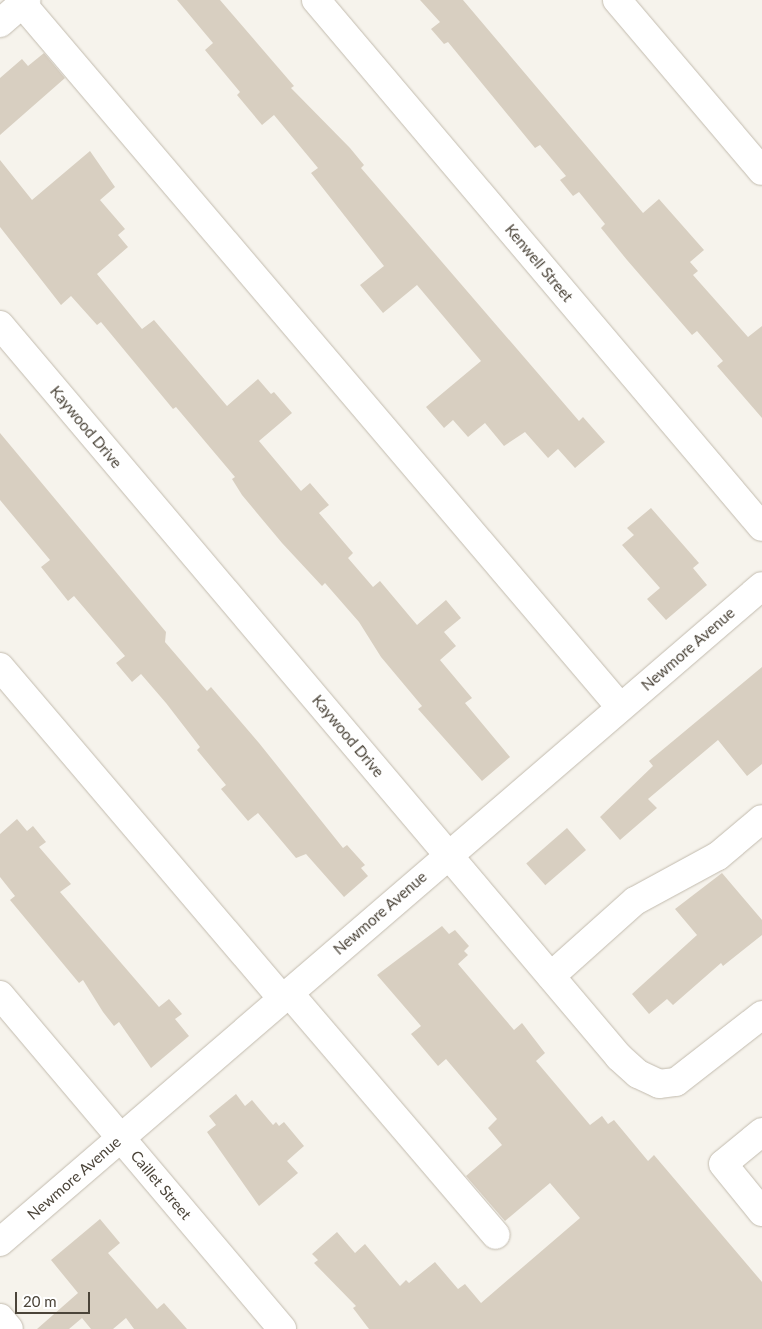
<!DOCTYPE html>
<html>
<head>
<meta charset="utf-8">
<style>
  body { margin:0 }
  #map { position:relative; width:762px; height:1329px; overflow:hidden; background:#f6f3ec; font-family:Lato,sans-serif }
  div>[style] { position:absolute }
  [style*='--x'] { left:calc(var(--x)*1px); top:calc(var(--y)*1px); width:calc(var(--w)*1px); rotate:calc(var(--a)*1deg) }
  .building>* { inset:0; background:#d8cfc1; transform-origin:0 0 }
  .roads { filter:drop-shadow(0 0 1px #c2bbae) drop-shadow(0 0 1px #c2bbae) }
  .minor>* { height:28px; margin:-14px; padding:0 14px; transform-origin:14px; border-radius:14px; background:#fff }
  span { translate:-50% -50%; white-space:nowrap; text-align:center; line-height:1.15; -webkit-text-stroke:4px #fff; paint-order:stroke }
  .street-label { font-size:15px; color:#4b4439 }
  .scale { position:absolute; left:15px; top:1292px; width:75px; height:22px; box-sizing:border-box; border:2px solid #4b4439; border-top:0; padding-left:6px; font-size:15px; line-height:18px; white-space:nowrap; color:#4b4439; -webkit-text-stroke:4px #fff; paint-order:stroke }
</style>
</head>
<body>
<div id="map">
  <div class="building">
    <div style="clip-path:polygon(177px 0,220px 0,294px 86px,291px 88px,350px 148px,364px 165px,361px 168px,579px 421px,583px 417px,605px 442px,575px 468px,558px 449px,548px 458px,525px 432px,504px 446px,485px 423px,468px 437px,453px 420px,444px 428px,426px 407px,481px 361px,417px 285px,383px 313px,360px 285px,384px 266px,311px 173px,318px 168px,274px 115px,262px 125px,237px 95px,240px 92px,205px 50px,213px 43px)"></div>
    <div style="clip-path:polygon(420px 0,463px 0,643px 213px,659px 199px,704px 250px,690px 262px,698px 271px,693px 275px,748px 337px,762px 326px,762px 418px,717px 366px,723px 361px,697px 331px,692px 335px,627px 260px,601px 228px,605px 224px,579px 192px,573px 196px,560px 180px,566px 176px,540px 145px,535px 148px,448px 42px,444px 44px,431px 29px,440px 22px)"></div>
    <div style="clip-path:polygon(44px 53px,65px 78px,0 135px,0 78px,22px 59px,28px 66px)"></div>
    <div style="clip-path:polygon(90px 151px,115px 187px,100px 200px,125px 229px,118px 235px,128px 247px,97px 274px,142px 329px,154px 320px,227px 406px,258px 379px,271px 394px,274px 392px,292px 413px,259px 441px,301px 491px,310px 483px,329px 505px,319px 513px,353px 553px,348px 558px,373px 587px,380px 581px,417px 625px,446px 600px,461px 618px,444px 632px,456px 646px,440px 660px,472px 698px,465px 703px,510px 757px,482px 781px,418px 709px,422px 706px,381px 657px,359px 622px,325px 583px,322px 586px,282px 543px,242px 495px,232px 479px,235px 477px,176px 407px,173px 409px,101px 322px,97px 325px,71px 296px,61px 305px,0 227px,0 160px,32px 200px)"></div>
    <div style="clip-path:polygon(0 433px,166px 632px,165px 642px,207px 691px,211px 687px,259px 743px,343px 848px,347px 845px,365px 865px,361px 868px,368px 876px,344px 897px,306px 854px,296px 858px,258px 813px,248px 821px,221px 789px,226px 785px,197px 750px,200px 747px,166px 703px,141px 674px,132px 682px,116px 663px,125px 656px,74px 596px,68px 601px,41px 567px,50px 560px,0 500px)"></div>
    <div style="clip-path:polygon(651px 508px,699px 563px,693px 568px,707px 585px,666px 620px,647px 599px,660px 588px,622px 545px,634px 535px,627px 528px)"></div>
    <div style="clip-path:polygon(762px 667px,762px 764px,747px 776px,718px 740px,648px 799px,657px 808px,620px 840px,600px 817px,653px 766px,649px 761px)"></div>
    <div style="clip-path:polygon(17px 819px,27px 831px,33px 826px,46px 842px,39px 847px,71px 884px,60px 892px,159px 1007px,169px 999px,182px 1014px,175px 1019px,189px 1036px,151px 1068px,119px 1022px,114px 1026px,103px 1012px,83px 980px,79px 983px,10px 900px,15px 896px,0 877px,0 834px)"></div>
    <div style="left:567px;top:828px;width:29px;height:54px;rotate:49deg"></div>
    <div style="clip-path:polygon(722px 873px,762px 920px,762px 935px,723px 966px,721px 963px,673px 1005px,667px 999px,649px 1014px,632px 994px,697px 935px,675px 909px)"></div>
    <div style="clip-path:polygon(442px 926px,449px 934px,455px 930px,469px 946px,464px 951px,468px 955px,458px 964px,514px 1030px,522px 1023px,545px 1053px,536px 1061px,590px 1125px,602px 1116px,608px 1124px,614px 1120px,648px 1161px,654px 1155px,762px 1282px,762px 1329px,369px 1329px,353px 1308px,356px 1306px,314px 1263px,318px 1260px,312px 1254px,337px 1232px,355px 1253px,365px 1244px,400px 1286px,406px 1280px,409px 1283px,435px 1262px,458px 1289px,465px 1284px,481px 1303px,580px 1218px,550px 1183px,505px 1221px,466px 1176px,502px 1145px,488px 1128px,497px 1119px,446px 1059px,438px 1066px,411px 1034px,421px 1026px,377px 975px)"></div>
    <div style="clip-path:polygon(236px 1094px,245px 1106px,252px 1100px,273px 1125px,276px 1122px,279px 1126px,284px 1122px,304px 1146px,287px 1161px,298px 1173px,259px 1206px,207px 1132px,216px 1125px,209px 1116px)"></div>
    <div style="clip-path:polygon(100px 1219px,120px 1243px,108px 1253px,157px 1309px,164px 1303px,187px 1329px,134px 1329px,126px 1318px,113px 1329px,91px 1329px,82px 1318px,69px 1329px,37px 1329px,78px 1293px,51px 1260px)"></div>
  </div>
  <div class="roads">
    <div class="minor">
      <div style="--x:19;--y:0;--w:928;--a:49.63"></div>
      <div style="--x:316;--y:0;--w:690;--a:49.76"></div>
      <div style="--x:617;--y:0;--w:224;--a:49.7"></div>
      <div style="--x:0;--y:23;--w:35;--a:-41"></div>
      <div style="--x:0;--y:325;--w:959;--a:49.78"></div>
      <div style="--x:619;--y:1057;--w:25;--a:42"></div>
      <div style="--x:638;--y:1074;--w:23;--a:25"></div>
      <div style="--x:659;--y:1084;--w:17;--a:-7"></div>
      <div style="--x:676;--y:1082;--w:109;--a:-37.9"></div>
      <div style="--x:0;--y:667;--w:435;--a:49.6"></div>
      <div style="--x:551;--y:976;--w:113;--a:-41.8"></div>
      <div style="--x:635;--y:901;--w:94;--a:-28.5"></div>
      <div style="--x:718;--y:856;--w:57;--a:-40.1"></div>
      <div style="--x:289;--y:993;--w:318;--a:49.5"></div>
      <div style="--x:0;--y:995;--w:437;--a:49.8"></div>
      <div style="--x:762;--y:1132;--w:50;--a:140.6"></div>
      <div style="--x:723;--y:1164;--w:62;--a:50.9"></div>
      <div style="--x:0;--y:1242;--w:1005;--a:-40.72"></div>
      <div style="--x:0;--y:1318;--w:14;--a:51"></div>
    </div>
  </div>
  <div class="street-label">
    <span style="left:539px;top:263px;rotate:50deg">Kenwell Street</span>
    <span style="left:86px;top:427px;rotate:50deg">Kaywood Drive</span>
    <span style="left:688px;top:649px;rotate:-41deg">Newmore Avenue</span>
    <span style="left:348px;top:736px;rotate:50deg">Kaywood Drive</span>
    <span style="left:380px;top:913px;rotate:-41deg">Newmore Avenue</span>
    <span style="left:74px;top:1178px;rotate:-41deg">Newmore Avenue</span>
    <span style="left:161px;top:1185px;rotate:50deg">Caillet Street</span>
  </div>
  <div class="scale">20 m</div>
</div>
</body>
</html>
